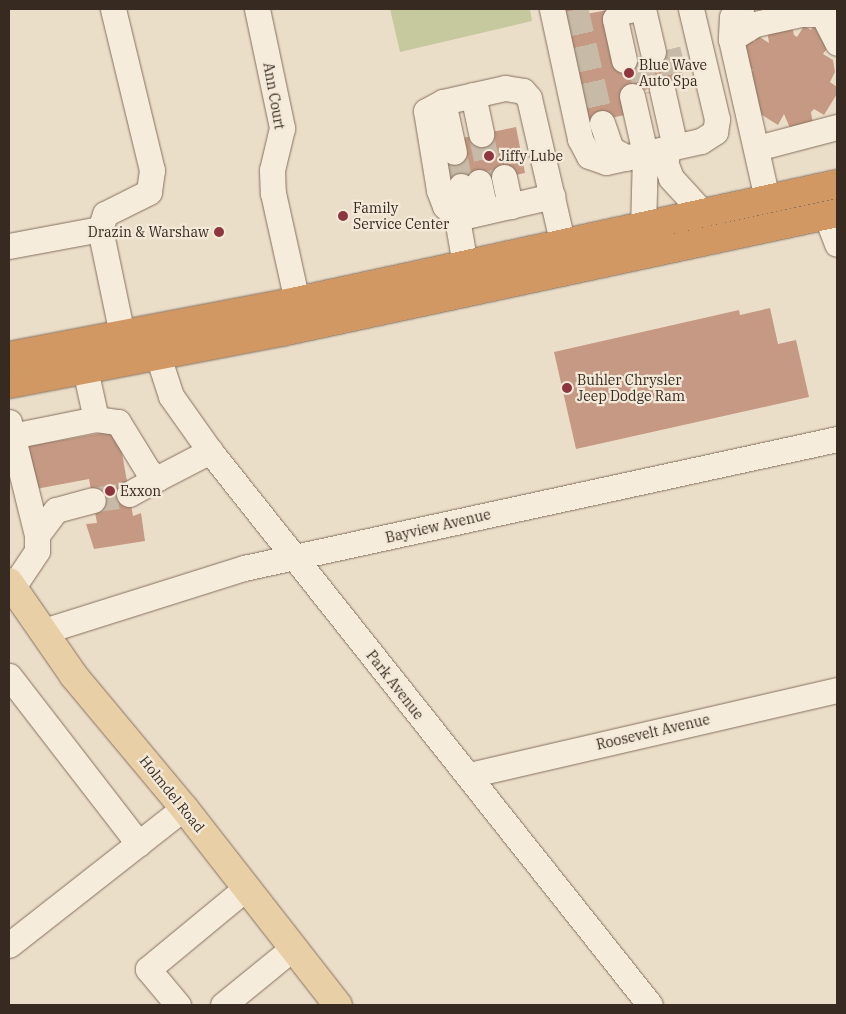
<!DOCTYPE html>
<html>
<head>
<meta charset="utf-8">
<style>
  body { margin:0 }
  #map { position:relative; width:846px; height:1014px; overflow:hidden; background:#ebdec9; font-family:"IBM Plex Serif",serif }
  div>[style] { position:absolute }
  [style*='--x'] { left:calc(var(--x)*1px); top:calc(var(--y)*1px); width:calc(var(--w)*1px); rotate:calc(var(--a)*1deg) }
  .green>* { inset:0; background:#c6c89e }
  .building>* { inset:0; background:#c59983 }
  .minor-tunnel>* { height:25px; margin-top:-12.5px; transform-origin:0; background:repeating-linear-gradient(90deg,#c7baa7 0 25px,transparent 0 37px) }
  .roads { filter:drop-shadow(0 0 1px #85715f) drop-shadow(0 0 1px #85715f) }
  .minor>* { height:25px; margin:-12.5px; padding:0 12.5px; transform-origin:12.5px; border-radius:12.5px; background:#f6ecdc }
  .major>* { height:28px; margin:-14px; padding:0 14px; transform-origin:14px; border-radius:14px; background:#e9cfa5 }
  .highway>* { height:28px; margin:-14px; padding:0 14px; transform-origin:14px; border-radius:14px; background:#d19863 }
  .dots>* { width:14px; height:14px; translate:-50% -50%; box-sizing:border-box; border:2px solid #f3e9d8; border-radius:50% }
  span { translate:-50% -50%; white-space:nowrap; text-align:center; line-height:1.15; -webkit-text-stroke:4.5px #f3e9d8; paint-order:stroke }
  .poi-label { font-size:14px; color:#372a21 }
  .left { translate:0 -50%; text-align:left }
  .right { translate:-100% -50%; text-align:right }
  .street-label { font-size:14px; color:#372a21 }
  .frame { position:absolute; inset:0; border:10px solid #372a21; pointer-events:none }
</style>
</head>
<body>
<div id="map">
  <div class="green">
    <div style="clip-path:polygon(390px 9px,530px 9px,532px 21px,400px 52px)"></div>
  </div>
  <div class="building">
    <div style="clip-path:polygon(564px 9px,585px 9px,586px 14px,608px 10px,620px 64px,678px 52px,684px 81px,626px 94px,630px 114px,586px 123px)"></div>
    <div style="clip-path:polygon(764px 9px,788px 9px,794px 35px,797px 37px,804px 26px,811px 30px,814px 25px,831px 43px,823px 54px,833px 60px,835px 72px,830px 82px,837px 87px,837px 94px,824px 115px,814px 109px,811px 112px,813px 124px,790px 128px,784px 114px,778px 125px,751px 108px,758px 97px,749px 92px,746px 80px,753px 70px,742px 62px,741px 52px,749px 39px,754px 42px,758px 36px,769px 43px)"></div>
    <div style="clip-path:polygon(516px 127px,525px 173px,453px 188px,446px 154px,458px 139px)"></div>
    <div style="clip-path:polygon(770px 308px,778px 344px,796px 340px,809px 397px,576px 449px,554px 352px,739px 310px,740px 315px)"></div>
    <div style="clip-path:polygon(118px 430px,133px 516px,141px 513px,145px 541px,94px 549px,86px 524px,97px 523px,89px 479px,36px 489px,29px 446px)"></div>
  </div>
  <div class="minor-tunnel">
    <div style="--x:576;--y:9;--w:117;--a:77.2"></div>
    <div style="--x:668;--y:49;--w:38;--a:76"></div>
    <div style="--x:638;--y:56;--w:38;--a:76"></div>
    <div style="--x:481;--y:134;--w:47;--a:77.7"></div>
    <div style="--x:454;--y:152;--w:35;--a:78"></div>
    <div style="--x:93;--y:500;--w:36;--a:-9"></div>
  </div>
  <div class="roads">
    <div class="minor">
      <div style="--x:113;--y:9;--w:166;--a:76.4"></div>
      <div style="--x:152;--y:170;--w:22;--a:98"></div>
      <div style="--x:149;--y:192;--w:49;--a:153.4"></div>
      <div style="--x:105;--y:214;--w:16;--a:108"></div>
      <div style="--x:100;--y:229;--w:107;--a:78.2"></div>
      <div style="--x:257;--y:9;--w:122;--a:78.1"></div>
      <div style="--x:282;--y:128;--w:43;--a:103.4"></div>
      <div style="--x:272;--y:170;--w:23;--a:88"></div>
      <div style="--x:273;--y:193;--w:111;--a:77.5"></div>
      <div style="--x:552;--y:9;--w:133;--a:77.8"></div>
      <div style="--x:580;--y:139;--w:19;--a:62"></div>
      <div style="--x:589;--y:156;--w:18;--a:19"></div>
      <div style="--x:606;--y:162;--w:97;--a:-12.5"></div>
      <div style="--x:701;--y:141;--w:17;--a:-33"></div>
      <div style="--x:715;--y:132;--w:13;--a:-81"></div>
      <div style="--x:717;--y:119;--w:113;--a:-103.3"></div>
      <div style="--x:643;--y:9;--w:44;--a:76.9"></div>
      <div style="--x:741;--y:9;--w:12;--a:138"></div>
      <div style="--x:732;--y:17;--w:22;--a:93"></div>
      <div style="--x:731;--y:39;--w:164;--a:77.3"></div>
      <div style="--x:820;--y:9;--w:38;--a:63"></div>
      <div style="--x:731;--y:39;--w:28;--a:-32"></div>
      <div style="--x:755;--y:24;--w:47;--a:-12.3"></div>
      <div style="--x:801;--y:14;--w:23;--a:0"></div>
      <div style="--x:624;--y:60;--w:42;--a:-102.4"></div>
      <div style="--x:615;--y:19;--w:9;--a:-54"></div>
      <div style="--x:620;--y:12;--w:14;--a:-12"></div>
      <div style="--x:662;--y:89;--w:59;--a:77.4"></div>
      <div style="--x:473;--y:95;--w:40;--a:78"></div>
      <div style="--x:632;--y:96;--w:58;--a:77.2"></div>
      <div style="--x:645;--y:153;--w:74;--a:91.5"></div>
      <div style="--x:443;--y:102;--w:51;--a:77.6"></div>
      <div style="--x:602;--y:123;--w:28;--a:71"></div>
      <div style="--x:611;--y:149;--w:18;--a:29"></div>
      <div style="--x:669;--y:148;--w:15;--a:106"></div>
      <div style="--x:665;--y:162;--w:17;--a:69"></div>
      <div style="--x:671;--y:178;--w:49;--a:47.5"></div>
      <div style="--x:757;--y:148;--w:83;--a:-14.7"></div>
      <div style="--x:504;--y:177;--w:30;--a:78"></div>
      <div style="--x:479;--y:182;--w:30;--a:78"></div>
      <div style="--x:461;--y:186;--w:30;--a:76"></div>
      <div style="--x:826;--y:215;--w:31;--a:69"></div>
      <div style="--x:457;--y:218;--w:98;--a:-13"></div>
      <div style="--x:9;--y:246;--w:93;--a:-10.6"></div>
      <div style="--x:465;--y:265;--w:48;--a:-99.7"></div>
      <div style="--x:457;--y:218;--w:17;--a:-135"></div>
      <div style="--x:445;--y:206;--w:17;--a:-111"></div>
      <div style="--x:439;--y:190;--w:80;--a:-99.3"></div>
      <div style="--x:426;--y:111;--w:19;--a:-28"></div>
      <div style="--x:443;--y:102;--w:64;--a:-12.7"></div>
      <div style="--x:505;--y:88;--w:18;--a:9"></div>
      <div style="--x:523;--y:91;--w:9;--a:49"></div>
      <div style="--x:529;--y:98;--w:151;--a:77"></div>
      <div style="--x:158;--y:356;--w:42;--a:72"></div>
      <div style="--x:171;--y:396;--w:67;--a:54.7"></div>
      <div style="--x:210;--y:451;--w:707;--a:51.54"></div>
      <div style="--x:96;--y:419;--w:22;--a:8"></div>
      <div style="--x:118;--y:422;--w:57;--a:58.5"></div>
      <div style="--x:148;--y:471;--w:12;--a:35"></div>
      <div style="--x:158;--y:478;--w:59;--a:-27.4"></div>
      <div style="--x:9;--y:422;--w:116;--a:76.1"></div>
      <div style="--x:37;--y:535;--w:16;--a:90"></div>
      <div style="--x:37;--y:551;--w:50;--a:123.7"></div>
      <div style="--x:12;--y:436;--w:86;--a:-11.4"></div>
      <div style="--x:96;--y:419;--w:51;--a:-102.4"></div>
      <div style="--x:129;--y:494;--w:33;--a:-29"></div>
      <div style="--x:37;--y:535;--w:31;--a:-53"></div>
      <div style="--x:56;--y:510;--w:38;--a:-15"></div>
      <div style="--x:44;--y:631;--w:210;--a:-17.5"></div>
      <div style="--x:244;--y:568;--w:607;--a:-12.27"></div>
      <div style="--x:9;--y:676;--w:212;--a:52.3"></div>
      <div style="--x:469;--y:775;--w:378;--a:-13"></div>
      <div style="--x:9;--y:945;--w:222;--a:-38.1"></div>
      <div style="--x:178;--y:1005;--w:47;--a:-129.8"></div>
      <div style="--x:148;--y:969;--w:127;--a:-39.6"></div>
      <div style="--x:223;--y:1005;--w:90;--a:-39.2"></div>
    </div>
    <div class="major">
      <div style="--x:9;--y:582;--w:114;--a:55.3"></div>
      <div style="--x:74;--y:676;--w:172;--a:50.2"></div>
      <div style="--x:184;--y:808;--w:250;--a:52"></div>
    </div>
    <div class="highway">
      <div style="--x:9;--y:356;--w:293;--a:-10.8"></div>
      <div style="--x:297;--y:301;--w:553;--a:-12.23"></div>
      <div style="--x:9;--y:384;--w:278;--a:-10.8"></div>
      <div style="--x:282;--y:332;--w:568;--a:-12.1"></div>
    </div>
  </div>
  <div class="dots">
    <div style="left:629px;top:73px;background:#8f353d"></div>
    <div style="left:489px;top:156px;background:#8f353d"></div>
    <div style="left:343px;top:216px;background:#8f353d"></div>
    <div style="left:219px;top:232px;background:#8f353d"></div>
    <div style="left:567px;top:388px;background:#8f353d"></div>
    <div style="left:110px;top:491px;background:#8f353d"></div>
  </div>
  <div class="poi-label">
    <span class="left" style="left:639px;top:73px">Blue Wave<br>Auto Spa</span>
    <span class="left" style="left:499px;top:156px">Jiffy Lube</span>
    <span class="left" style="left:353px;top:216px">Family<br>Service Center</span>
    <span class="right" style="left:209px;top:232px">Drazin &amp; Warshaw</span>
    <span class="left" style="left:577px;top:388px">Buhler Chrysler<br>Jeep Dodge Ram</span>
    <span class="left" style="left:120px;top:491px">Exxon</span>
  </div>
  <div class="street-label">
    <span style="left:274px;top:96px;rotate:80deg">Ann Court</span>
    <span style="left:438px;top:526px;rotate:-13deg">Bayview Avenue</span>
    <span style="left:395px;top:685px;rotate:52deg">Park Avenue</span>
    <span style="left:653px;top:732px;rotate:-13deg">Roosevelt Avenue</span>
    <span style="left:172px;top:794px;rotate:51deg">Holmdel Road</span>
  </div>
  <div class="frame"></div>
</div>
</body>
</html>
